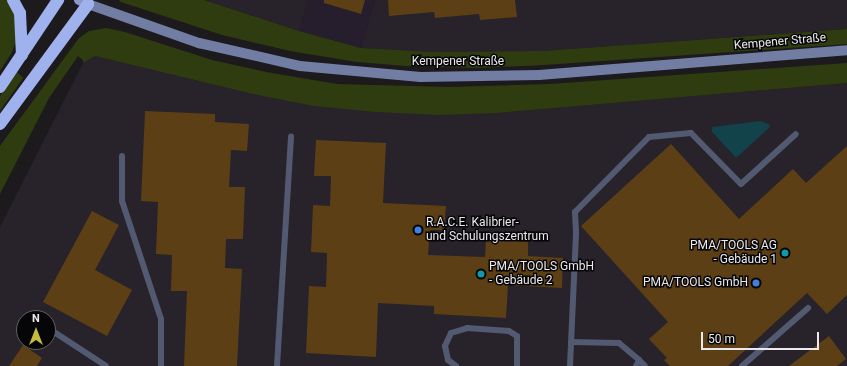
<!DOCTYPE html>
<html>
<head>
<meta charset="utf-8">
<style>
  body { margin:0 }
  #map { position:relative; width:847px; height:366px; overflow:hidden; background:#1c1a1d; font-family:Roboto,sans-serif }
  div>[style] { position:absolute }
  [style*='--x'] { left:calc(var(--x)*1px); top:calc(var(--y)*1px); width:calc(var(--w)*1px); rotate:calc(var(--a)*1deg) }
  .commercial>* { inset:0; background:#261e2d }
  .built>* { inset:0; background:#28222a }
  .green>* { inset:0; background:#2f3c10 }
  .water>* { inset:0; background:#12434b }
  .building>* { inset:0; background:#5c3f15 }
  .service>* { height:6px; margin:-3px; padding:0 3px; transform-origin:3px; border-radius:3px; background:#525a71 }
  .secondary>* { height:10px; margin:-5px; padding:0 5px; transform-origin:5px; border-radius:5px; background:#717da3 }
  .primary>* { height:10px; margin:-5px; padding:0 5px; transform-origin:5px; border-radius:5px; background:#8999c9 }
  .motorway>* { height:12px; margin:-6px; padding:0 6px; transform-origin:6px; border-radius:6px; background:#9fb2ed }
  .dots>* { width:11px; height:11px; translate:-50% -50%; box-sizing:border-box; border:2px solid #060507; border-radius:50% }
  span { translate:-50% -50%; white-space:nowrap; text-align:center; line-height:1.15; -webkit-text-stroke:3px #060507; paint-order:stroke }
  .street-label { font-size:12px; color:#ebe9ec }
  .poi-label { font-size:12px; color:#ebe9ec }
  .left { translate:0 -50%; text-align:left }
  .right { translate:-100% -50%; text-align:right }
  .north { position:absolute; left:16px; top:310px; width:40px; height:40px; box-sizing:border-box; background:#060507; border:1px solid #626063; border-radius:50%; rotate:0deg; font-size:11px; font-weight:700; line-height:16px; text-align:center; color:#ebe9ec }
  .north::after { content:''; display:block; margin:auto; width:14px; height:18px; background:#c5bc3d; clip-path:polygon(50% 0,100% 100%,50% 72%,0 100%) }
  .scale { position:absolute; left:701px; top:332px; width:118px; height:18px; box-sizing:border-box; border:2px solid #ebe9ec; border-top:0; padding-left:5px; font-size:12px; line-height:14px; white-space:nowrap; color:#ebe9ec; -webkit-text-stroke:3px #060507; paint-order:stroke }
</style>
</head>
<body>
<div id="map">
  <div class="commercial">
    <div style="clip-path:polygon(308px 0,375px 0,361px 48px,299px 31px)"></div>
  </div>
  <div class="built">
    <div style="clip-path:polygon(204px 0,308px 0,299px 31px)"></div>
    <div style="clip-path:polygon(375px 0,847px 0,847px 29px,543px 51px,433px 52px,361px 48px)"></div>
    <div style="clip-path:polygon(evenodd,95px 56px,253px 94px,497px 113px,847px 83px,847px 366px,0 366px,0 227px,83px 63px,95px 56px,770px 125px,736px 158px,712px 132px,712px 127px,770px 125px,95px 56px,24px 318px,48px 318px,48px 342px,24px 342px,24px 318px)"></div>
  </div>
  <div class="green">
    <div style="clip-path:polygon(0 0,8px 0,16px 19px,16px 42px,11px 54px,0 71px)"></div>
    <div style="clip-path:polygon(119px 0,204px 0,299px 31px,361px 48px,433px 52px,543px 51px,847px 29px,847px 44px,544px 65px,479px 68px,405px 66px,357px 62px,290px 51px,222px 35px,121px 2px)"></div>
    <div style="clip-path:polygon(106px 28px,125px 32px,212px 60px,266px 72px,337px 84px,449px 87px,550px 84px,847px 63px,847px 83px,497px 113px,439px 115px,376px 112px,314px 106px,253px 94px,95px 56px,83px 63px,83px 60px,78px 56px,49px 98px,0 194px,0 146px,79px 38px,89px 31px)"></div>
    <div style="clip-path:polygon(17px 72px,23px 78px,0 111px,0 96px)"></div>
  </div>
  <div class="water">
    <div style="clip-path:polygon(761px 121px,770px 125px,769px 128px,736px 158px,712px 132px,712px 127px)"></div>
  </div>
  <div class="building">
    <div style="clip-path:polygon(324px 0,365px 0,361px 14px,324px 3px)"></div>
    <div style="clip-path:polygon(388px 0,515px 0,517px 17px,480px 20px,479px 14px,435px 18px,434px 12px,389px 16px)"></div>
    <div style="clip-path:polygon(145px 111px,215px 114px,215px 122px,249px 124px,247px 151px,231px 150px,229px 187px,245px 187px,243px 239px,226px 239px,225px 268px,242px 269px,237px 366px,184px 366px,187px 291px,171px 291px,172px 255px,156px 254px,158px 202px,141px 201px)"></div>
    <div style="clip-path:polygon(316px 140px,386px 143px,383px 203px,446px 206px,444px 230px,430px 230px,428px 255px,485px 257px,486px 239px,528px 242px,528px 256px,563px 258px,562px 288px,508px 285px,506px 318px,434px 314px,434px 306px,378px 303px,376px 357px,306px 353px,309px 286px,326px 287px,327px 253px,311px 252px,313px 205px,330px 206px,331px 176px,314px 176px)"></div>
    <div style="clip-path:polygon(671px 144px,739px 219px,793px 169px,806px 183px,847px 146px,847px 295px,827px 314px,807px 293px,728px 366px,670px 366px,664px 360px,667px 358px,649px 339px,668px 322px,581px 226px)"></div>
    <div style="clip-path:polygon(92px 211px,119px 225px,95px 270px,132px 290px,107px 336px,43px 302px)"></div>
    <div style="clip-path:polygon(829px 336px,846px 359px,837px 366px,789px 366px)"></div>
    <div style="clip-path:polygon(23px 345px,42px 358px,37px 366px,9px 366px)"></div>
  </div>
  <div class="service">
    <div style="--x:122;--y:156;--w:45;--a:90"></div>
    <div style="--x:122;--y:201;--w:124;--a:71.7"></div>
    <div style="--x:161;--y:319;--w:47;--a:90"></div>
    <div style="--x:48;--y:328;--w:69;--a:33.2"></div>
    <div style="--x:571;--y:342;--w:48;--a:1.2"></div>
    <div style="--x:619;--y:343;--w:26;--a:40"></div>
    <div style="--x:277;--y:366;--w:230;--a:-86.5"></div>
    <div style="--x:456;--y:366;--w:10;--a:-143"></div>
    <div style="--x:448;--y:360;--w:14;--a:-102"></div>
    <div style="--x:445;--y:346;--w:14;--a:-65"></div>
    <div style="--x:451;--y:333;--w:17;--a:-17"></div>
    <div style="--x:467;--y:328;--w:42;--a:4.1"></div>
    <div style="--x:509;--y:331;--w:9;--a:32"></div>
    <div style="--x:517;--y:336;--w:30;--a:90"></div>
    <div style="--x:570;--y:366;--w:134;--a:-87.4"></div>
    <div style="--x:576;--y:232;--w:20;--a:-93"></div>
    <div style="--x:575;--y:212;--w:105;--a:-45.4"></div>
    <div style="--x:649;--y:137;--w:42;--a:-5.4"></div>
    <div style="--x:691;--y:133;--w:71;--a:45.6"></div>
    <div style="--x:741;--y:184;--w:74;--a:-42.3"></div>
    <div style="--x:636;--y:366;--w:7;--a:-63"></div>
    <div style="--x:639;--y:360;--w:8;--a:45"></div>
    <div style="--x:742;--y:366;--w:88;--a:-41.3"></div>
  </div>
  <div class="secondary">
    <div style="--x:88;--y:4;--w:118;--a:19.4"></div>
    <div style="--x:199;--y:43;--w:104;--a:12.8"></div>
    <div style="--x:300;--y:66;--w:121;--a:5.2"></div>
    <div style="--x:420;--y:77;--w:119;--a:-1"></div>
    <div style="--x:539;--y:75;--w:309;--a:-4.6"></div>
  </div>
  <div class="primary">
    <div style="--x:79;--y:0;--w:10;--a:24"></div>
  </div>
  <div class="motorway">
    <div style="--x:13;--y:0;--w:15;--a:62"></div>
    <div style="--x:20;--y:13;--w:42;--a:87.3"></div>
    <div style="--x:0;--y:87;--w:105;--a:-56.3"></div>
    <div style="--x:0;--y:124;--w:149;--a:-53.7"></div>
  </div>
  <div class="dots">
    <div style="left:418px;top:230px;background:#3f7fe0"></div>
    <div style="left:785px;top:253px;background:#0f9aa8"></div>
    <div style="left:481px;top:274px;background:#0f9aa8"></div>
    <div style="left:756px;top:283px;background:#3f7fe0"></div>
  </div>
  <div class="street-label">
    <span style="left:780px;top:42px;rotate:-5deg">Kempener Straße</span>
    <span style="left:458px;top:62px">Kempener Straße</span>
  </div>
  <div class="poi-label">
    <span class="left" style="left:426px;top:230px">R.A.C.E. Kalibrier-<br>und Schulungszentrum</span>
    <span class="right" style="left:777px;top:253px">PMA/TOOLS AG<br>- Gebäude 1</span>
    <span class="left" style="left:489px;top:274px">PMA/TOOLS GmbH<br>- Gebäude 2</span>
    <span class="right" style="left:748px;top:283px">PMA/TOOLS GmbH</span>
  </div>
  <div class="north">N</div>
  <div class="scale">50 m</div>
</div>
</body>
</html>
